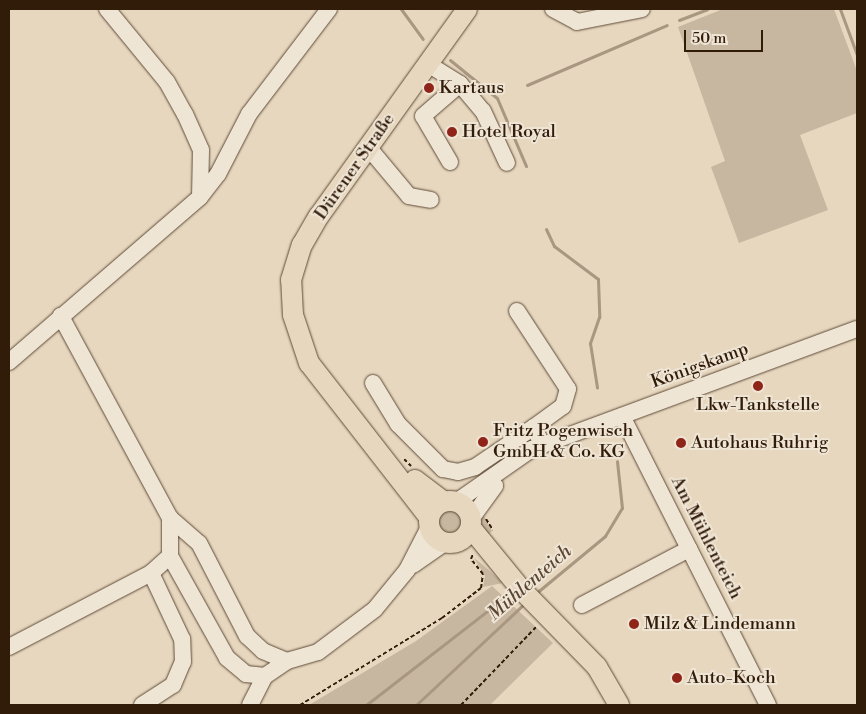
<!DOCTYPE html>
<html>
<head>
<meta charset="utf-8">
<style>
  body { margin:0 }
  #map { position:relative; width:866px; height:714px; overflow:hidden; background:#e7d7bf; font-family:"Libre Bodoni",serif }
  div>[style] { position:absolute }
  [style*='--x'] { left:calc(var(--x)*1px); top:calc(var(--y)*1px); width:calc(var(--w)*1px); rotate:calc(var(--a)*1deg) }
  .green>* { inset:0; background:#c8b7a0 }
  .round { border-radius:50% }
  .stream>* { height:3px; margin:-1.5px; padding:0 1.5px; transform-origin:1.5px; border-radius:1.5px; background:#a99781 }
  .path>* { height:2px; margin-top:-1px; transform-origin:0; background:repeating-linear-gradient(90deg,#311b09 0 4px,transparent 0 6.5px) }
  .roads { filter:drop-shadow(0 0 1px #5e4a36) drop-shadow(0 0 1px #5e4a36) }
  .minor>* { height:16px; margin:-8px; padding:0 8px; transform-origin:8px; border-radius:8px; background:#efe5d5 }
  .major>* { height:20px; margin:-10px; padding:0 10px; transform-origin:10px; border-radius:10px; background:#e7d7bf }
  .major>.ring { margin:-10px; padding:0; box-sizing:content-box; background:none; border:20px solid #e7d7bf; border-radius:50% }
  .dots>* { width:14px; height:14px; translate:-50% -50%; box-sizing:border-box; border:2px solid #efe5d5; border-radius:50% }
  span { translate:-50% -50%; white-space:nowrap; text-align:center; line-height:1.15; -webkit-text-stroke:4px #efe5d5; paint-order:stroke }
  .poi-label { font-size:18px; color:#311b09 }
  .left { translate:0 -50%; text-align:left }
  .street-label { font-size:18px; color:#311b09 }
  .water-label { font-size:19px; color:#5b4633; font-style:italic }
  .frame { position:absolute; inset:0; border:10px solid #311b09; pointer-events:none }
  .scale { position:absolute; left:684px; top:30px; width:79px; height:22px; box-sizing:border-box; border:2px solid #311b09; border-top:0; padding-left:6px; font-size:15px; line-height:18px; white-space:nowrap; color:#311b09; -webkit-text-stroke:4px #efe5d5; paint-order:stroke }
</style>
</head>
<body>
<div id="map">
  <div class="green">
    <div style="clip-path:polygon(723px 9px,834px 9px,857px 71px,857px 113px,800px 135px,828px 210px,739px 243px,711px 167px,725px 161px,678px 27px)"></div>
    <div class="round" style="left:436px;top:508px;width:30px;height:30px"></div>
    <div style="clip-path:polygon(483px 514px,492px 531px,486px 537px,479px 527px)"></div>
    <div style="clip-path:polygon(474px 558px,483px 565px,503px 583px,483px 587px,485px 576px)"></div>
    <div style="clip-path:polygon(492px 586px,553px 643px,490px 705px,309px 705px,416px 641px)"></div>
  </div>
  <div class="stream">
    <div style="--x:401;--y:9;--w:37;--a:54"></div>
    <div style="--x:840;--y:9;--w:49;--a:69.7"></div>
    <div style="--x:679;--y:20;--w:30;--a:-21"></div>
    <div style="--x:450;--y:60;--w:60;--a:39"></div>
    <div style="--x:497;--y:98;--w:74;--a:66.9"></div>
    <div style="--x:527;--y:85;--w:152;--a:-23.2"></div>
    <div style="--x:546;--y:229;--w:19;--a:65"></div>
    <div style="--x:554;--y:246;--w:55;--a:36.9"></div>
    <div style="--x:598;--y:279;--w:38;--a:88"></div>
    <div style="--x:599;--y:317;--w:28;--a:109"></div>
    <div style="--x:590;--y:343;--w:45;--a:81"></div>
    <div style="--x:535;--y:594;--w:91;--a:-39.6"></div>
    <div style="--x:605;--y:536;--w:33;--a:-59"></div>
    <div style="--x:622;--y:508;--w:47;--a:-96.1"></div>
    <div style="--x:366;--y:705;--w:163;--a:-37.8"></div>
    <div style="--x:416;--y:705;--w:149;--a:-43.1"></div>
  </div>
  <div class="path">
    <div style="--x:404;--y:459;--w:10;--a:45"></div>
    <div style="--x:486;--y:519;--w:13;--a:58"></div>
    <div style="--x:300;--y:705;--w:167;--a:-31.5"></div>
    <div style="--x:442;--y:618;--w:49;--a:-37.6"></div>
    <div style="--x:481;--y:588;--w:14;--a:-82"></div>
    <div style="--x:483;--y:574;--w:19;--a:-129"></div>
    <div style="--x:471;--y:559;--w:5;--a:-68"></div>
    <div style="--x:461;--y:705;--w:110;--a:-46.1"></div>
  </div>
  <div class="roads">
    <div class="minor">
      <div style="--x:107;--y:9;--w:94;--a:50.6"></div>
      <div style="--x:167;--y:82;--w:37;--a:61"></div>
      <div style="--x:185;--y:114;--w:39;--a:66"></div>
      <div style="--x:201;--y:150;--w:47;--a:91.2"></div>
      <div style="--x:553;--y:9;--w:27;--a:28"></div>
      <div style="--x:577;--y:22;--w:66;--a:-11.3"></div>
      <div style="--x:428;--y:64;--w:38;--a:32"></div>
      <div style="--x:460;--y:84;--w:35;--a:50"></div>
      <div style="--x:483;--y:111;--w:57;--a:65.2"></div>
      <div style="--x:368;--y:147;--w:64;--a:50.1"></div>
      <div style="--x:409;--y:196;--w:22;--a:10"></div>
      <div style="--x:450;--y:162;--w:53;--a:-120.4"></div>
      <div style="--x:423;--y:116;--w:49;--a:-40.9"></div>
      <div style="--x:517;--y:311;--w:93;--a:56.8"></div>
      <div style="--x:568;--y:389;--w:18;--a:106"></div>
      <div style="--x:563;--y:406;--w:36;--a:144"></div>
      <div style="--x:534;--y:427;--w:10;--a:66"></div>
      <div style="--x:9;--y:362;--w:252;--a:-40.8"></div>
      <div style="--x:200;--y:197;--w:29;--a:-52"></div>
      <div style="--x:218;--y:174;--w:68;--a:-62.7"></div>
      <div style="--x:249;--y:114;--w:132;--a:-52.7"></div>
      <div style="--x:373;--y:383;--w:48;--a:58.6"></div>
      <div style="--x:398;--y:424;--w:64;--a:45"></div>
      <div style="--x:443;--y:469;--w:15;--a:11"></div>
      <div style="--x:458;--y:472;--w:18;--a:-16"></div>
      <div style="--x:475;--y:467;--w:71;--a:-34.1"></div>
      <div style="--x:622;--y:416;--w:324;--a:63.2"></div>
      <div style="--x:456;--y:502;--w:93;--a:-34.9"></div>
      <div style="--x:532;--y:449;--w:346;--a:-20.3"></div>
      <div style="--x:170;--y:518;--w:38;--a:41"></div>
      <div style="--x:199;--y:543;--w:105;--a:62.7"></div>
      <div style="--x:247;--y:636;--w:22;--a:43"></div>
      <div style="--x:263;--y:651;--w:26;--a:23"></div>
      <div style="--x:471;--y:519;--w:41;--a:-54"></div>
      <div style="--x:170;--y:556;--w:117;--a:60.8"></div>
      <div style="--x:227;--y:658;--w:25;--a:40"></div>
      <div style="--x:246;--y:674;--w:19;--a:6"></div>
      <div style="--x:413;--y:565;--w:39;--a:-35"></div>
      <div style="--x:582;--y:605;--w:121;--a:-27.6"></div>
      <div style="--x:9;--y:647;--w:160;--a:-27.5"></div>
      <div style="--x:151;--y:573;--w:25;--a:-42"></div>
      <div style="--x:170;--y:556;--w:38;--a:-90"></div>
      <div style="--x:170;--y:518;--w:230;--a:-118.4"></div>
      <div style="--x:142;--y:705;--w:37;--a:-33"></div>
      <div style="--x:173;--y:685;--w:25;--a:-67"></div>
      <div style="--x:183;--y:662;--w:23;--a:-92"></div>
      <div style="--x:182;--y:639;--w:73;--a:-115.2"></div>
      <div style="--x:250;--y:705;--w:33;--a:-63"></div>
      <div style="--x:265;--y:676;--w:27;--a:-34"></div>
      <div style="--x:287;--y:661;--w:32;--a:-16"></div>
      <div style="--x:318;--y:652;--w:71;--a:-37"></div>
      <div style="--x:375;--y:609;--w:50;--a:-50.6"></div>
      <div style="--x:407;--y:570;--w:48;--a:-62.9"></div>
    </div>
    <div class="major">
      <div style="--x:415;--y:480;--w:36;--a:37"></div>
      <div class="ring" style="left:429px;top:501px;width:22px;height:22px"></div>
      <div style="--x:429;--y:517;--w:195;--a:-127.9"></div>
      <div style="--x:309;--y:363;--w:51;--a:-108.4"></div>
      <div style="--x:293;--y:315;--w:35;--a:-93"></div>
      <div style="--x:291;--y:280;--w:37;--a:-73"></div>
      <div style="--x:302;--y:245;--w:34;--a:-60"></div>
      <div style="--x:319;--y:216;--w:254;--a:-54.4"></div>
      <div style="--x:471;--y:528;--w:77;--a:50.8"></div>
      <div style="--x:520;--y:588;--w:110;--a:45.7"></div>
      <div style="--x:597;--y:667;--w:44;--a:59.9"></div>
    </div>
  </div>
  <div class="dots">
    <div style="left:429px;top:88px;background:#8f2418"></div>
    <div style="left:452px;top:132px;background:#8f2418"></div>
    <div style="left:758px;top:386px;background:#8f2418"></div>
    <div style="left:483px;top:442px;background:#8f2418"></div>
    <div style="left:681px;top:443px;background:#8f2418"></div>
    <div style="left:634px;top:624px;background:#8f2418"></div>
    <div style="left:677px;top:678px;background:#8f2418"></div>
  </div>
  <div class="poi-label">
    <span class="left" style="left:439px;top:88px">Kartaus</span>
    <span class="left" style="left:462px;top:132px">Hotel Royal</span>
    <span style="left:758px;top:405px">Lkw-Tankstelle</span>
    <span class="left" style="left:493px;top:442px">Fritz Pogenwisch<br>GmbH &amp; Co. KG</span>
    <span class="left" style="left:691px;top:443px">Autohaus Ruhrig</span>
    <span class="left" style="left:644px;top:624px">Milz &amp; Lindemann</span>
    <span class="left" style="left:687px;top:678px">Auto-Koch</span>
  </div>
  <div class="street-label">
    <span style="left:355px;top:167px;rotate:-55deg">Dürener Straße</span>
    <span style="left:700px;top:366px;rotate:-20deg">Königskamp</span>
    <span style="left:706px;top:538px;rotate:63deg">Am Mühlenteich</span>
  </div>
  <div class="water-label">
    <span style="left:530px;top:583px;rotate:-41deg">Mühlenteich</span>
  </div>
  <div class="frame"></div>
  <div class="scale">50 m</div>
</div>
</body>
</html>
